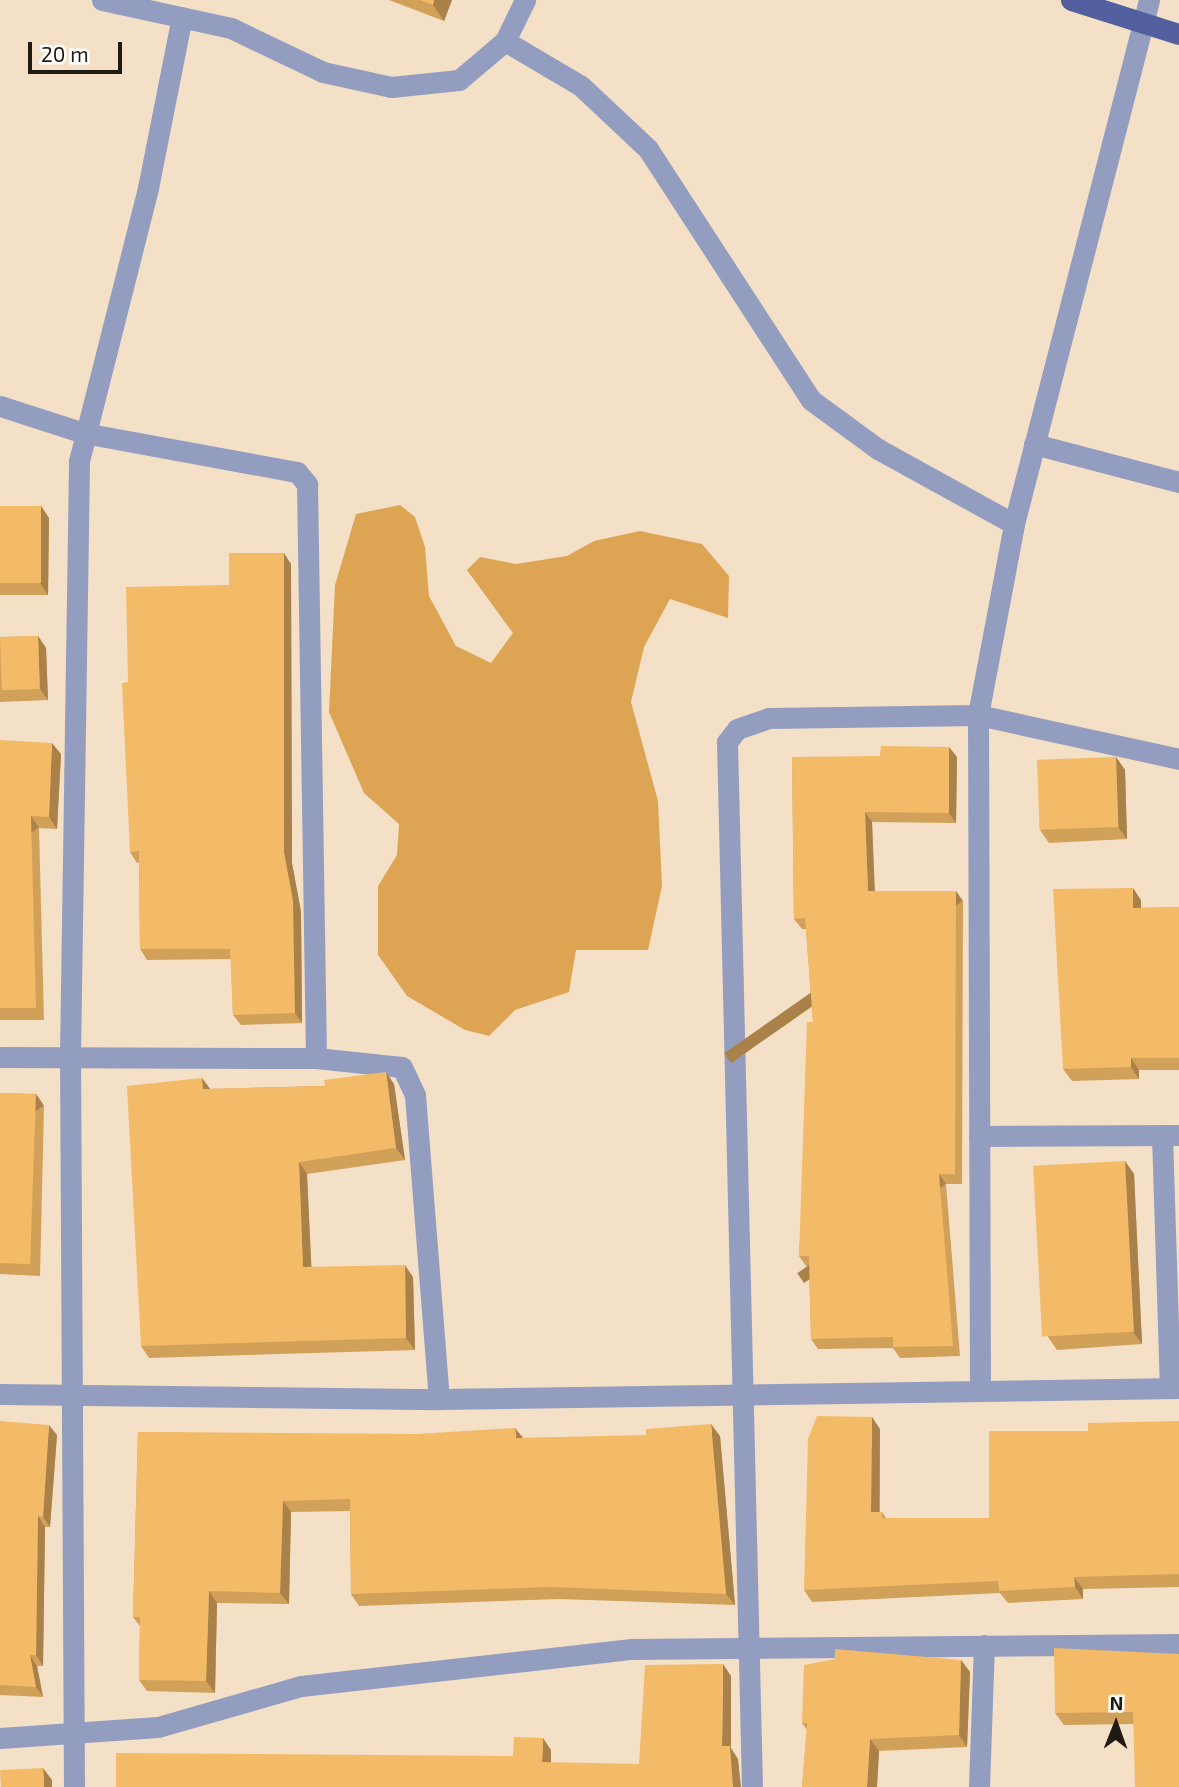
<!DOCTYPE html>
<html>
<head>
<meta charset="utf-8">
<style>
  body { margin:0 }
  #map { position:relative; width:1179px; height:1787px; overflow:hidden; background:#f3e0c7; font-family:"Exo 2",sans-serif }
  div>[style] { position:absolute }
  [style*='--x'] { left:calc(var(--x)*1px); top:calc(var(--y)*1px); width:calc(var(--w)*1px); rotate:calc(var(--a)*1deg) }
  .forest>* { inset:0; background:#dda553 }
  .minor>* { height:21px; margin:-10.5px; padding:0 10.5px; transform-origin:10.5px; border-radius:10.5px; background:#939dc0 }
  .major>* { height:21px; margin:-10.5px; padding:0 10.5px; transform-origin:10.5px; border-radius:10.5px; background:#53609f }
  .wall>* { inset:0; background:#d1a059 }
  .shaded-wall>* { inset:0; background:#aa8249; transform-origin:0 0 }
  .building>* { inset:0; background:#f3ba68; transform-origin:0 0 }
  span { translate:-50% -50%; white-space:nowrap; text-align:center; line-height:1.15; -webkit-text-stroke:5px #fff; paint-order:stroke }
  .north { position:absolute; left:1081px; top:1689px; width:70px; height:70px; -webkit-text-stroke:5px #fff; paint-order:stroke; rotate:1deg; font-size:19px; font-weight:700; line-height:28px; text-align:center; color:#211a11 }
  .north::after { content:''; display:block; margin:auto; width:24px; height:32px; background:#211a11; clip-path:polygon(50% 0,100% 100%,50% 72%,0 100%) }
  .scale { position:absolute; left:28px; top:42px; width:94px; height:32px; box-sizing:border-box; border:4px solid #211a11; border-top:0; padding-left:9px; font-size:21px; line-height:24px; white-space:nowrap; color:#211a11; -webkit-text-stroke:5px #fff; paint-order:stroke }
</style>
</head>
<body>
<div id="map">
  <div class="forest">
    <div style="clip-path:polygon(400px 505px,415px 517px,425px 547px,429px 596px,456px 646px,491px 663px,513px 633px,467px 570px,480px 557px,516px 564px,567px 556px,594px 541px,640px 531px,702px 544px,729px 576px,728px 618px,670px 599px,644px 647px,631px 702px,658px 801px,662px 886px,648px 950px,576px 950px,569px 992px,515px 1010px,489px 1036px,465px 1030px,407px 996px,378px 955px,378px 886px,397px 855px,399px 824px,364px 793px,329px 712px,335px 585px,356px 514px)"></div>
  </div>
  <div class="minor">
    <div style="--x:102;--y:0;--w:132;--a:12.2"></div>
    <div style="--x:231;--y:28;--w:102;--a:25.6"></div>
    <div style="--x:323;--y:72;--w:70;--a:12.4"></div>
    <div style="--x:391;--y:87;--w:68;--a:-5.9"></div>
    <div style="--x:459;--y:80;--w:60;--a:-40.3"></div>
    <div style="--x:505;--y:41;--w:46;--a:-64"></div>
    <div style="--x:505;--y:41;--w:88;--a:30.6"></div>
    <div style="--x:581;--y:86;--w:92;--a:43.2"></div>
    <div style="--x:648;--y:149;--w:299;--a:57"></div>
    <div style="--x:811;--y:400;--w:83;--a:36.2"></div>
    <div style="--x:878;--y:449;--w:155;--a:28.9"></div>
    <div style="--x:0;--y:406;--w:88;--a:17.8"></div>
    <div style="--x:84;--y:433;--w:217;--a:10.4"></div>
    <div style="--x:297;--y:472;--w:16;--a:50"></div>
    <div style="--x:307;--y:484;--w:574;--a:89.1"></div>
    <div style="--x:1034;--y:444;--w:150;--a:14.7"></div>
    <div style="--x:0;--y:1057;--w:316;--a:0.2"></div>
    <div style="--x:316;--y:1058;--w:86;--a:6"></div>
    <div style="--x:402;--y:1067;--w:31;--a:65"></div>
    <div style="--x:415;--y:1095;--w:305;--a:85.5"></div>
    <div style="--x:1162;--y:1135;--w:253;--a:88.2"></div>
    <div style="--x:979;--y:1136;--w:200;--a:-0.3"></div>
    <div style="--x:980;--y:1390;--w:675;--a:-90.17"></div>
    <div style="--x:978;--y:715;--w:194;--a:-79.3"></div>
    <div style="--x:1014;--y:524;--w:541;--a:-75.55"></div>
    <div style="--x:0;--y:1394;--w:439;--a:0.7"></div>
    <div style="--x:439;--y:1399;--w:740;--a:-0.85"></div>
    <div style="--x:0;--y:1738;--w:158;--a:-4"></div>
    <div style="--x:158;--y:1727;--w:149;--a:-16"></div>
    <div style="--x:301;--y:1686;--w:333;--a:-6.4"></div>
    <div style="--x:632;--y:1649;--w:547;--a:-0.52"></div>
    <div style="--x:74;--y:1787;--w:731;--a:-90.31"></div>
    <div style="--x:70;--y:1056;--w:595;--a:-89.13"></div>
    <div style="--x:79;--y:461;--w:282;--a:-75.8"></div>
    <div style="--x:148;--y:188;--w:174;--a:-78.8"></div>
    <div style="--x:752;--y:1787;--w:1045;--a:-91.37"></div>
    <div style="--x:727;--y:742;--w:16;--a:-52"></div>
    <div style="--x:737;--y:729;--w:34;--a:-19"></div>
    <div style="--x:769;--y:718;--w:209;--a:-0.8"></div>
    <div style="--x:978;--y:715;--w:206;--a:12.3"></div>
    <div style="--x:979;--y:1787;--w:142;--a:-88"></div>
  </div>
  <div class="major">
    <div style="--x:1071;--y:0;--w:113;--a:17.5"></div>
  </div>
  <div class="wall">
    <div style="clip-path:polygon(389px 0,452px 0,444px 21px)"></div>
    <div style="clip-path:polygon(0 506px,41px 506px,49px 518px,48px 595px,0 595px)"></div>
    <div style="clip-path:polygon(291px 564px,292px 863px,301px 912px,302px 1023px,241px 1025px,233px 1015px,231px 959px,147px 960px,140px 949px,139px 862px,137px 863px,130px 852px,229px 585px)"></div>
    <div style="clip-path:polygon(38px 636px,46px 648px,48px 700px,0 702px,0 637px)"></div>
    <div style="clip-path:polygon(0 740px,61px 754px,57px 829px,39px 828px,44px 1020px,0 1020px)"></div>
    <div style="clip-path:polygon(792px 757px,957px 757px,956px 823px,872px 822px,875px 891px,963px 901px,962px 1184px,946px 1184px,960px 1356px,900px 1358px,893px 1348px,818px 1349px,811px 1339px,809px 1266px,806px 1266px,799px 1256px,813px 1022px,806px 929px,802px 929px,794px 919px)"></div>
    <div style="clip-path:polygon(1116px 757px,1125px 770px,1127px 839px,1049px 843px,1040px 830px)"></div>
    <div style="clip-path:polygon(1141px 900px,1141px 908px,1179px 907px,1179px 1070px,1139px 1070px,1139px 1079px,1072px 1081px,1063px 1069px)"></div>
    <div style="clip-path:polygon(202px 1078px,210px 1089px,394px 1084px,405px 1160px,307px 1174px,311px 1267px,413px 1277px,415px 1350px,149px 1358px,141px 1346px)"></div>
    <div style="clip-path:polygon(0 1093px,36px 1094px,44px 1106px,40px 1276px,0 1274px)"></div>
    <div style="clip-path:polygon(1125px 1161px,1134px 1174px,1142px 1344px,1057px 1350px,1048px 1337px)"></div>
    <div style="clip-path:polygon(0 1421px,57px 1435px,50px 1527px,45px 1527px,43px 1666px,37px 1666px,43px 1697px,0 1695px)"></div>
    <div style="clip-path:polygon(1179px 1421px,1179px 1587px,1083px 1589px,1083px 1599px,1008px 1603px,1000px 1593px,812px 1602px,804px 1590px,880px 1429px,880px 1512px,882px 1512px,886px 1518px,989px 1518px,1088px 1431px)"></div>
    <div style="clip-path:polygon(138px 1432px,523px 1438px,720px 1436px,735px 1605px,559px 1599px,359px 1606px,351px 1594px,350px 1511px,291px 1512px,289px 1604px,217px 1603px,215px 1693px,147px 1691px,139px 1680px,140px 1626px,133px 1617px)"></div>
    <div style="clip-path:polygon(1179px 1654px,1133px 1724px,1064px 1725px,1055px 1713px)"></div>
    <div style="clip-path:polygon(961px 1660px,970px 1672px,967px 1747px,879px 1751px,877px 1787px,802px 1787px,807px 1730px,802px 1723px)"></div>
  </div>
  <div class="shaded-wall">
    <div style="clip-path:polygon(434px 0,452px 0,444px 21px,433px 5px)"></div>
    <div style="clip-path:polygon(41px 506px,49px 518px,48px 595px,40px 583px)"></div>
    <div style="clip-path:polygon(284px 553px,291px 564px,292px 863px,301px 912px,302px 1023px,295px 1013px,284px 852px)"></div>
    <div style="clip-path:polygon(38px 636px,46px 648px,48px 700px,40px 689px)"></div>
    <div style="clip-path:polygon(52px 743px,61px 754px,57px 829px,49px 817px)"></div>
    <div style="clip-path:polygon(949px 747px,957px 757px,956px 823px,949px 813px)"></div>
    <div style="clip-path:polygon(1116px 757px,1125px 770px,1127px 839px,1118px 827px)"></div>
    <div style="clip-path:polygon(865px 812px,872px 822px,875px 902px,868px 891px)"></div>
    <div style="left:31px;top:816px;width:14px;height:192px;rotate:56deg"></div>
    <div style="clip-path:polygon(1133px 888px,1141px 900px,1141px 920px,1133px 908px)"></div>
    <div style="left:956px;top:891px;width:12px;height:283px;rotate:55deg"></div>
    <div style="clip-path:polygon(1131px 1058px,1139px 1070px,1139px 1079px,1131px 1067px)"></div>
    <div style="clip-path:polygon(386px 1072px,394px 1084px,405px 1160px,396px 1148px)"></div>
    <div style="clip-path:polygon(202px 1078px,211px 1090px,203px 1089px)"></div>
    <div style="left:36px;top:1094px;width:14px;height:170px;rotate:56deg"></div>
    <div style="clip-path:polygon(1125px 1161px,1134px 1174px,1142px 1344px,1133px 1332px)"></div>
    <div style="clip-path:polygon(299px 1162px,307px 1174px,312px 1279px,303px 1267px)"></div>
    <div style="left:939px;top:1174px;width:12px;height:173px;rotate:55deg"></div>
    <div style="clip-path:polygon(405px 1265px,413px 1277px,415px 1350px,406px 1338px)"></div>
    <div style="clip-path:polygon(872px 1417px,880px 1429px,879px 1524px,871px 1512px)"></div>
    <div style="clip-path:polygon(711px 1424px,720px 1436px,735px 1605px,726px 1594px)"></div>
    <div style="clip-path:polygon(49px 1425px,57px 1435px,50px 1527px,43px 1517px)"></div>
    <div style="clip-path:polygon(515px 1428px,524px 1439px,516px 1438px)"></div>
    <div style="clip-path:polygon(283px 1501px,291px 1512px,289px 1604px,280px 1593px)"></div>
    <div style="clip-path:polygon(38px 1516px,45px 1527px,43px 1666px,36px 1655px)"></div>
    <div style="clip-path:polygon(1074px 1577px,1083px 1589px,1083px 1599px,1075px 1587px)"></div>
    <div style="clip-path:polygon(209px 1591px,217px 1603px,215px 1693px,206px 1681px)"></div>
    <div style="clip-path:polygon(30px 1655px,37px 1666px,43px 1697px,36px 1687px)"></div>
    <div style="clip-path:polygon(961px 1660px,970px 1672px,967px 1747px,959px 1735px)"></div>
    <div style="clip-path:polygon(723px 1664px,731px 1676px,731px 1748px,738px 1759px,741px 1787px,733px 1787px,722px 1746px)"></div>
    <div style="clip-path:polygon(543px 1738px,551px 1750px,551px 1774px,542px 1762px)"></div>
    <div style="clip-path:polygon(870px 1739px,879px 1751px,877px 1787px,867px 1787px)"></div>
    <div style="clip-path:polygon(43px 1768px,52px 1780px,52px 1787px,44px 1787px)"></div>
  </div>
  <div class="building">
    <div style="clip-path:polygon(420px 0,434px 0,433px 5px)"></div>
    <div style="left:0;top:506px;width:41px;height:77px"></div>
    <div style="clip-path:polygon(229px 553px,284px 553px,284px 852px,293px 901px,295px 1013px,233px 1015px,230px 949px,140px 949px,139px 851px,130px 852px,122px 683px,128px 682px,126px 587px,229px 585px)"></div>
    <div style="left:38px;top:636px;width:53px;height:38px;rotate:88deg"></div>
    <div style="clip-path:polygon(0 740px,52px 743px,49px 817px,31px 816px,36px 1008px,0 1008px)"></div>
    <div style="clip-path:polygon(881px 746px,949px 747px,949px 813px,865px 812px,868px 891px,956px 891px,955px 1174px,939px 1174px,953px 1346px,893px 1347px,893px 1337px,811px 1339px,809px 1256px,799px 1256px,807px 1022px,813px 1022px,805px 918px,794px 919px,792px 757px,880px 756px)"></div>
    <div style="left:1116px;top:757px;width:70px;height:79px;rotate:88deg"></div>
    <div style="clip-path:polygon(1133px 888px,1133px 908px,1179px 907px,1179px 1058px,1131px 1058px,1131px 1067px,1063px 1069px,1053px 889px)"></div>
    <div style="clip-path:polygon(386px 1072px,396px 1148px,299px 1162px,303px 1267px,405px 1265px,406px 1338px,141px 1346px,127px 1086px,202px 1078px,203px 1089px,325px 1086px,324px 1080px)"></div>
    <div style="left:0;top:1093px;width:36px;height:170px;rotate:2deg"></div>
    <div style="left:1125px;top:1161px;width:171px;height:92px;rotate:87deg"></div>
    <div style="clip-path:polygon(817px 1416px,872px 1417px,871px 1512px,882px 1512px,882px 1518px,989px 1518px,989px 1431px,1088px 1431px,1088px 1423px,1179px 1421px,1179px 1574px,1074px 1577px,1075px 1587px,999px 1591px,998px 1581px,804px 1590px,808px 1439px)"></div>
    <div style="clip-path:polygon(0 1421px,49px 1425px,43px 1517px,38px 1516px,36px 1655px,30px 1655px,36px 1687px,0 1685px)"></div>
    <div style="clip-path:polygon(711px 1424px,726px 1594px,551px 1587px,351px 1594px,350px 1499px,283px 1501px,280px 1593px,209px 1591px,206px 1681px,139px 1680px,140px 1617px,133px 1617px,138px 1432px,417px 1434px,515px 1428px,516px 1438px,646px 1435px,646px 1429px)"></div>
    <div style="clip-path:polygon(1054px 1648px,1179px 1654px,1179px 1787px,1135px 1787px,1133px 1712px,1055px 1713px)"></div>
    <div style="clip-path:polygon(835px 1649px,961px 1660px,959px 1735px,870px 1739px,867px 1787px,802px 1787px,807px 1723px,802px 1723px,804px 1665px,835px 1659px)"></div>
    <div style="clip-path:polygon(723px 1664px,722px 1746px,730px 1746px,733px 1787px,116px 1787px,116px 1753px,513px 1756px,514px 1737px,543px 1738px,542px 1762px,639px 1764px,645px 1665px)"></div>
    <div style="left:43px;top:1768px;width:19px;height:43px;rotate:87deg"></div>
  </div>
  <div class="north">N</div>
  <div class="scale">20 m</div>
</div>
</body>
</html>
